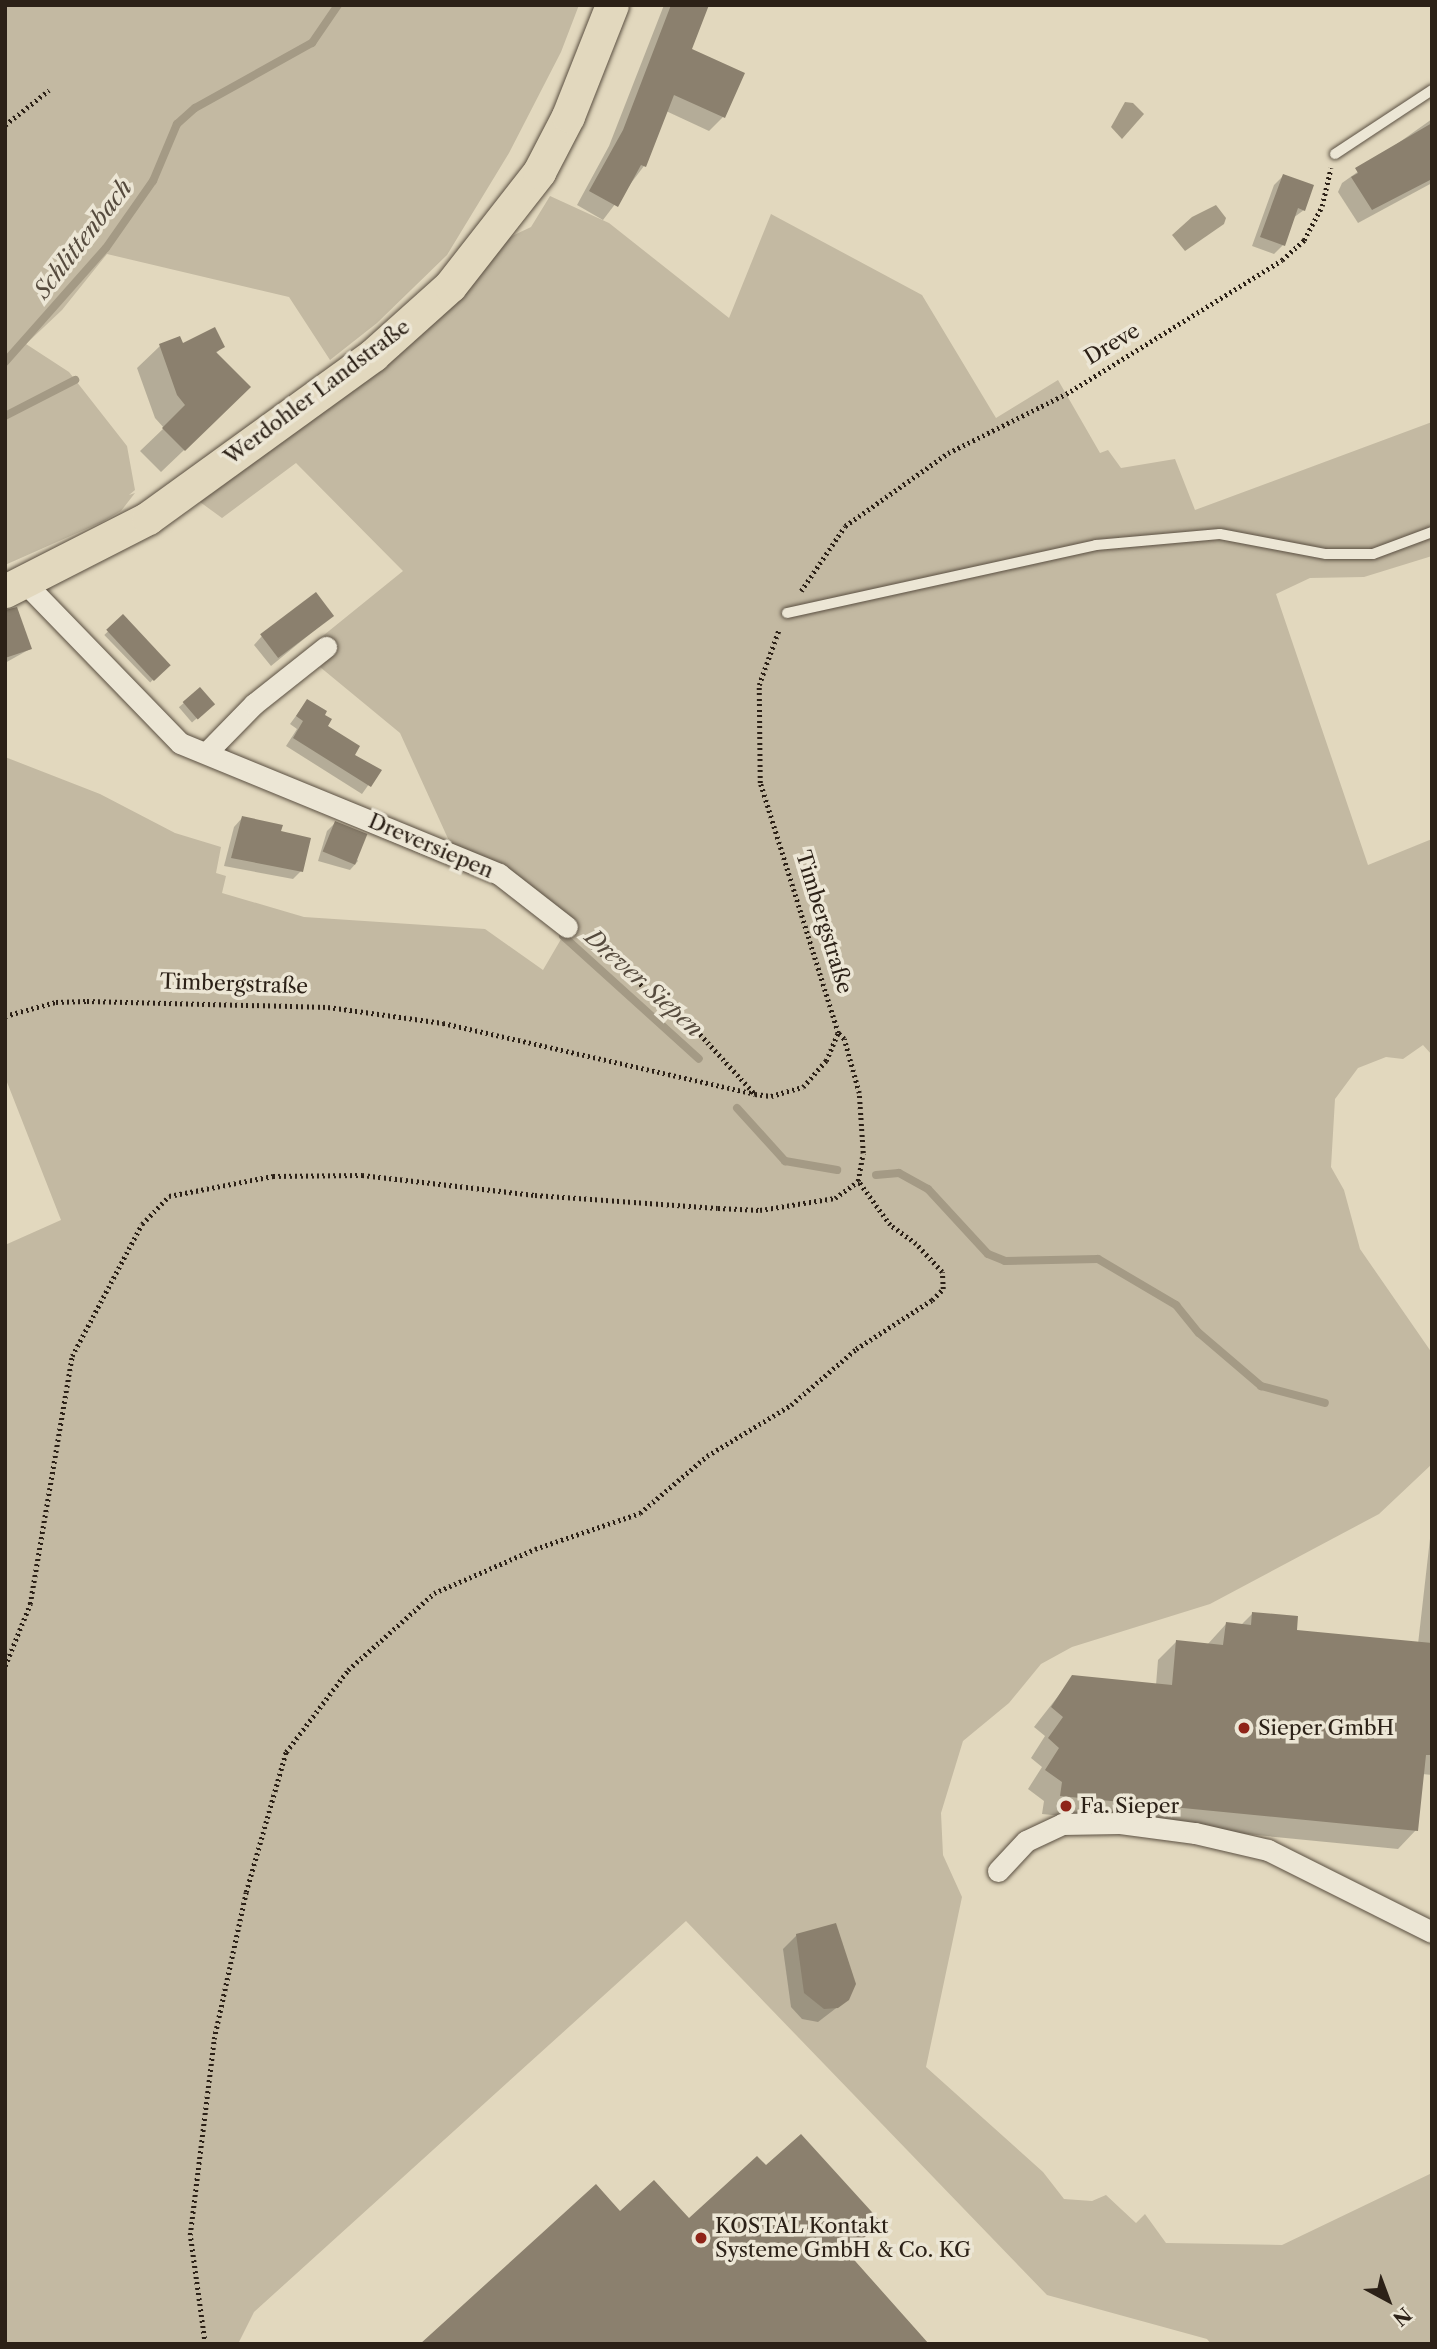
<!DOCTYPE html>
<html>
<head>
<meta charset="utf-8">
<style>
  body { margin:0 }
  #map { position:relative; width:1437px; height:2349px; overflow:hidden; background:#e2d8be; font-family:"Libre Caslon Text",serif }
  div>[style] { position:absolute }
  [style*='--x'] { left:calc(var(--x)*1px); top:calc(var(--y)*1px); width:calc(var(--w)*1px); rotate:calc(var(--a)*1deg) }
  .green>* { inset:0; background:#c3b9a2 }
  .water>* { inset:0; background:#a49a85 }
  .shadow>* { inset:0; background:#0003; transform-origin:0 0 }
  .stream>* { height:8px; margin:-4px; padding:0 4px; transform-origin:4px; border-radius:4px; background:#a49a85 }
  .building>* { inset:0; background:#8b806e; transform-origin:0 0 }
  .path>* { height:4.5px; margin-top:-2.25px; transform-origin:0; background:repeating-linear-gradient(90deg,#2c2117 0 2px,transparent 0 5.5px) }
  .roads { filter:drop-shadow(0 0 2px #5a4f41) drop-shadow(0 0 2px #5a4f41) }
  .service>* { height:10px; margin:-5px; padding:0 5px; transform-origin:5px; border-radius:5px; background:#ece6d5 }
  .minor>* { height:21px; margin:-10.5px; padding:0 10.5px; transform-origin:10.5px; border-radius:10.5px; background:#ece6d5 }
  .primary>* { height:33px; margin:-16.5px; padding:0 16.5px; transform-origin:16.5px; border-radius:16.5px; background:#e2d8be }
  .dots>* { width:19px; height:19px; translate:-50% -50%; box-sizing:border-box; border:4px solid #ece6d5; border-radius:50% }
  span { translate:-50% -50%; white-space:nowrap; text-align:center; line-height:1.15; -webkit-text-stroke:7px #ece6d5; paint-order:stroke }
  .street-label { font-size:21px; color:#2c2117 }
  .poi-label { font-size:21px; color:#2c2117 }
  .left { translate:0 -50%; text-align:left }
  .water-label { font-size:23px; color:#564b3e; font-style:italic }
  .frame { position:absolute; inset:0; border:7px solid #2c2117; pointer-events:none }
  .north { position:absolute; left:1353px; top:2265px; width:70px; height:70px; -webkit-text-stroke:5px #ece6d5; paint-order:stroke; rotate:139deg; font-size:19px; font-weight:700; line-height:28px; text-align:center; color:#2c2117 }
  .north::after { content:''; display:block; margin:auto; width:24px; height:32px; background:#2c2117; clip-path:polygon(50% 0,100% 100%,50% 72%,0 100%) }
</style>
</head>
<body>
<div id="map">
  <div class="green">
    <div style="clip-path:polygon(5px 5px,579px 5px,561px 52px,509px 153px,447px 255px,377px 323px,330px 360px,289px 297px,107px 254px,62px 310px,26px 344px,69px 372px,127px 446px,135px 490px,129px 495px,135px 493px,121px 511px,102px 522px,5px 565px)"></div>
    <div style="clip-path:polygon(550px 196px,609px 223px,729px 318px,771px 214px,922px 295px,996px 418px,1058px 380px,1100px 453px,1108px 450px,1121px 468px,1175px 459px,1195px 510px,1432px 422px,1432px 556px,1364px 577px,1310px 578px,1276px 594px,1368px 865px,1432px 839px,1432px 1055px,1423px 1045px,1403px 1059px,1386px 1057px,1358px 1068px,1335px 1099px,1331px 1167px,1344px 1190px,1360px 1249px,1432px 1353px,1432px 1464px,1379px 1514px,1210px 1604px,1072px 1647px,1041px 1664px,1009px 1703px,963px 1741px,941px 1813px,943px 1855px,962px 1897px,926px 2067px,1043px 2172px,1064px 2199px,1092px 2201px,1106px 2195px,1136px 2223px,1145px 2214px,1166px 2243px,1282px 2245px,1432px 2173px,1432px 2344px,1211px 2344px,1207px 2339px,1047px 2295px,686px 1921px,254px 2312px,238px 2344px,5px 2344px,5px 1245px,61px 1220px,5px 1077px,5px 757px,100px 794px,175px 833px,221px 847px,216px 873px,226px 876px,222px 893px,304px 917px,485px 929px,543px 970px,564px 934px,455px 854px,400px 733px,320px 667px,332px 655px,319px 639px,403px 571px,296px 463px,222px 518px,200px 502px,384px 367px,508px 238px,531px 227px)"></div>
  </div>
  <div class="water">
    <div style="clip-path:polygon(1125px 102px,1133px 103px,1144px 114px,1122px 139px,1111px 127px)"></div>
    <div style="clip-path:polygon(1216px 205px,1226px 218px,1224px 224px,1185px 251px,1172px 235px,1192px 217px)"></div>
  </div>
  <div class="shadow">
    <div style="clip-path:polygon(664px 5px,705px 5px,690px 49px,723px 117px,709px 131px,666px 111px,644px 166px,603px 220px,577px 205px,609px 146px)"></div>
    <div style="clip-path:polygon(1432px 119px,1432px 183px,1358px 223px,1338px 192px,1342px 183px)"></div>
    <div style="clip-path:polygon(1283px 176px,1304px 210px,1293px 218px,1283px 245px,1274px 254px,1252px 246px,1274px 185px)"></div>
    <div style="clip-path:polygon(160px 346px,223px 347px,215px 354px,226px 410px,161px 472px,140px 451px,164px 428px,155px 418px,137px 368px)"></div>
    <div style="clip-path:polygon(332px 616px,271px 666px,254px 645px,262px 636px)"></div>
    <div style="left:123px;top:617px;width:66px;height:26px;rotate:46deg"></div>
    <div style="clip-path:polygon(5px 622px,30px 649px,5px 663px)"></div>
    <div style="left:200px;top:689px;width:20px;height:28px;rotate:49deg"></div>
    <div style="clip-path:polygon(307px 701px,352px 755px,379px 770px,362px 794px,286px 746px,297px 729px,290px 724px)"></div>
    <div style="clip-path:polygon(242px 818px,279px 832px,301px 871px,293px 879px,224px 866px,234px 827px)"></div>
    <div style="clip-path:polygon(335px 823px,358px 861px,350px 870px,318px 861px,327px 831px)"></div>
    <div style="clip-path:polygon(1432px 1521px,1432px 1775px,1422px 1774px,1416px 1830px,1398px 1849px,1042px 1814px,1044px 1801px,1028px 1789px,1042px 1767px,1031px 1758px,1045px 1736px,1034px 1727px,1073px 1677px,1156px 1685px,1158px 1660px,1176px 1642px,1207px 1645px,1226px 1624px,1241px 1625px,1253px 1613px,1295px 1631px,1418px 1644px)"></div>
    <div style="clip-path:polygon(797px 1935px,848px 1999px,818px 2022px,802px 2019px,791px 2007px,783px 1949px)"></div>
  </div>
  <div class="stream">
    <div style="--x:5;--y:362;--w:152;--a:-48.5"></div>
    <div style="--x:106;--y:248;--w:82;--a:-55"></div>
    <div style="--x:153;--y:181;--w:62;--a:-67.2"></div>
    <div style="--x:177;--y:124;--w:24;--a:-42"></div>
    <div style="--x:195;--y:108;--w:134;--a:-29.1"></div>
    <div style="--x:312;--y:43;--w:46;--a:-55.6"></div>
    <div style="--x:5;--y:416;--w:79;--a:-27.2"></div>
    <div style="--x:563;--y:936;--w:183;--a:42.1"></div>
    <div style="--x:737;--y:1108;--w:72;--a:47.8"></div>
    <div style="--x:785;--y:1161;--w:53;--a:9.8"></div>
    <div style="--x:876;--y:1175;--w:23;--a:-5"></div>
    <div style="--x:899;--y:1173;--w:33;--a:29"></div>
    <div style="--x:928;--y:1189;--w:88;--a:47.3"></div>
    <div style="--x:988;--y:1254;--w:18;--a:22"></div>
    <div style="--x:1005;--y:1261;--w:93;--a:-1.2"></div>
    <div style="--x:1098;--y:1259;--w:91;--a:30.5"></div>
    <div style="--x:1176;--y:1305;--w:36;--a:51"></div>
    <div style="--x:1199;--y:1333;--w:82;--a:40.5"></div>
    <div style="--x:1261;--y:1386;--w:66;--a:14.9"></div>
  </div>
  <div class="building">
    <div style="clip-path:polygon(671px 5px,709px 5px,692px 49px,745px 73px,725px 118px,674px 95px,646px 167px,641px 165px,618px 207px,589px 191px,623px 130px)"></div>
    <div style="clip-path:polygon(1432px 123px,1432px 179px,1372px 210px,1351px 177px,1358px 173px,1355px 168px)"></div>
    <div style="clip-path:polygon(1283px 174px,1314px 185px,1305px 211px,1298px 208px,1285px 246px,1260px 237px)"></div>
    <div style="clip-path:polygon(215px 327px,225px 347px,216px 352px,251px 387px,185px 451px,162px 428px,185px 405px,177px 395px,159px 344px,180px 336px,183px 343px)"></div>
    <div style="left:316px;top:592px;width:30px;height:70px;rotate:53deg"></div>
    <div style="clip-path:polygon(17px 607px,32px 649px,5px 658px,5px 610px)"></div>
    <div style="left:123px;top:614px;width:70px;height:23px;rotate:47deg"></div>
    <div style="left:200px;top:687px;width:23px;height:23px;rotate:49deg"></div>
    <div style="clip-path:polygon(307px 699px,327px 711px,325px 715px,332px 719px,328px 726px,360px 746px,355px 755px,382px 770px,371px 787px,293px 738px,303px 721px,296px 716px)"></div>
    <div style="clip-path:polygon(242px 816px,283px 825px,281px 831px,311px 838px,303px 872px,231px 858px)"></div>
    <div style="left:335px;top:821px;width:35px;height:33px;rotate:22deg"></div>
    <div style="clip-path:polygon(1252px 1612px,1298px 1616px,1297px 1630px,1432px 1643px,1432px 1755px,1426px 1755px,1418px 1831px,1060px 1796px,1062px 1782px,1045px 1770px,1059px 1748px,1048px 1738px,1063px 1717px,1051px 1707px,1072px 1675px,1172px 1685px,1176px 1640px,1223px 1645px,1226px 1622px,1251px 1625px)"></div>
    <div style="clip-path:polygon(836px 1923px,856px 1984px,849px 2000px,838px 2008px,824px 2009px,804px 1993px,796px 1934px)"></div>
    <div style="clip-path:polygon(801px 2134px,881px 2222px,848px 2253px,929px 2344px,420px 2344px,596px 2184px,620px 2211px,654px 2180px,689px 2218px,757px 2156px,766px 2165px)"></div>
  </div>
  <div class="path">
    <div style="--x:5;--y:125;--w:56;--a:-38.5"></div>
    <div style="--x:801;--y:591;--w:78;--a:-55.9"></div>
    <div style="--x:845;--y:526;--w:126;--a:-35.3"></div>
    <div style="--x:948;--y:453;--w:132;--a:-26.6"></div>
    <div style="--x:1066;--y:394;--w:254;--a:-31.8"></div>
    <div style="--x:1282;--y:260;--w:30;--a:-42"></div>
    <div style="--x:1304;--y:240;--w:38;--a:-62"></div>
    <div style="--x:1322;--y:206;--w:39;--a:-77"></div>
    <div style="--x:584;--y:940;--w:133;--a:38"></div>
    <div style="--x:689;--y:1022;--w:96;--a:47.5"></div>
    <div style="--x:5;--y:1016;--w:53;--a:-15.4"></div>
    <div style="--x:56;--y:1002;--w:31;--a:-2"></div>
    <div style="--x:87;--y:1001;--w:241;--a:1.4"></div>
    <div style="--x:328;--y:1007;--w:116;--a:7.9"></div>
    <div style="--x:443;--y:1023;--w:320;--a:12.8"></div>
    <div style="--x:755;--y:1094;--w:16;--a:7"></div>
    <div style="--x:771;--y:1096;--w:33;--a:-16"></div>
    <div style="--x:803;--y:1087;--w:35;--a:-49"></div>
    <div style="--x:826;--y:1061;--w:30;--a:-67"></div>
    <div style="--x:838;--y:1033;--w:262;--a:-107.3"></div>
    <div style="--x:760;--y:783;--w:98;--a:-90.6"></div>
    <div style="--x:759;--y:685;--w:59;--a:-70.3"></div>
    <div style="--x:5;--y:1666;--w:67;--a:-68"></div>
    <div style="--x:30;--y:1604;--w:252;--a:-80.4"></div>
    <div style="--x:72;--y:1356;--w:149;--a:-62.1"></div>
    <div style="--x:142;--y:1224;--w:39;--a:-46"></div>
    <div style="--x:169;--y:1196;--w:106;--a:-10.9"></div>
    <div style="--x:273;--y:1176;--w:89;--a:-0.6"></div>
    <div style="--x:362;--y:1175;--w:174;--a:6.6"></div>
    <div style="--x:535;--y:1195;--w:183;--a:4.1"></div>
    <div style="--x:718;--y:1208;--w:42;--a:2.7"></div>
    <div style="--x:760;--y:1210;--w:76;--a:-9.1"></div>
    <div style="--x:835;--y:1198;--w:29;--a:-36"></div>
    <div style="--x:858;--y:1181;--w:28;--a:-80"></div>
    <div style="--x:863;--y:1153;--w:60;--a:-93.8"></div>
    <div style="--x:859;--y:1093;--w:56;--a:-105.5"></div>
    <div style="--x:844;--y:1039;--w:8;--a:-135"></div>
    <div style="--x:205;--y:2344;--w:110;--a:-97.8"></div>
    <div style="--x:190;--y:2235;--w:197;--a:-83"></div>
    <div style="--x:214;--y:2039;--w:150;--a:-77.7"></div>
    <div style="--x:246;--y:1892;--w:146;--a:-74.1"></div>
    <div style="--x:286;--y:1752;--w:103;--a:-52.9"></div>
    <div style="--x:348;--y:1670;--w:115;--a:-41.8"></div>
    <div style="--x:434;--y:1593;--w:110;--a:-23.5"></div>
    <div style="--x:535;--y:1549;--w:111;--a:-18.9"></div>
    <div style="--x:640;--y:1513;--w:88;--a:-40.4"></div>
    <div style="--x:707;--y:1456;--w:98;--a:-31.3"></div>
    <div style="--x:791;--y:1405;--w:86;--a:-40.7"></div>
    <div style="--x:856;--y:1349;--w:90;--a:-32.8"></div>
    <div style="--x:932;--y:1300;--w:16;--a:-45"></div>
    <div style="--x:943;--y:1289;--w:17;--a:-93"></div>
    <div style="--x:942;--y:1272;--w:38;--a:-133"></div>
    <div style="--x:916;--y:1244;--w:32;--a:-144"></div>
    <div style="--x:890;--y:1225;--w:54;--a:-126"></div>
  </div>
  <div class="roads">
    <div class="service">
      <div style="--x:1335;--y:154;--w:116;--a:-33.4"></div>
      <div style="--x:787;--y:613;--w:316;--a:-12.4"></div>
      <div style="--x:1096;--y:545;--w:124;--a:-5.1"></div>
      <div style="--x:1220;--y:534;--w:108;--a:10.7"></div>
      <div style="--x:1326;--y:554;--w:47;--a:0"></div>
      <div style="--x:1373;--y:554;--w:63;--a:-20.4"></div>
    </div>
    <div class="minor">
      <div style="--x:26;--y:584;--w:221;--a:45.9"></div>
      <div style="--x:180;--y:743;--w:345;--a:22.3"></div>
      <div style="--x:499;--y:874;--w:86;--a:37.9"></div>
      <div style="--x:206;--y:753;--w:69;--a:-45.6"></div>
      <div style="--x:254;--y:704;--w:92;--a:-38.4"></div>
      <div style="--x:998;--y:1871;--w:41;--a:-47"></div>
      <div style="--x:1026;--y:1841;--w:40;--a:-25"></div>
      <div style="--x:1062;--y:1824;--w:58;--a:-1"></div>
      <div style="--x:1120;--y:1823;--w:76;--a:7.6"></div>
      <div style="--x:1195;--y:1833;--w:75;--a:13.1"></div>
      <div style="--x:1268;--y:1850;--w:183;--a:26.6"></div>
    </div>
    <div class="primary">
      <div style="--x:5;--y:591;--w:161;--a:-27"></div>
      <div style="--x:148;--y:518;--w:278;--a:-35.9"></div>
      <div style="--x:373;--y:355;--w:103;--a:-41.9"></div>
      <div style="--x:450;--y:286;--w:145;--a:-52"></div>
      <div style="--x:539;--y:172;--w:63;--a:-62.6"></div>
      <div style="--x:568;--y:116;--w:119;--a:-68.4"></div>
    </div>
  </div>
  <div class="dots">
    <div style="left:1244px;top:1728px;background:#8f2418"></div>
    <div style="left:1066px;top:1806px;background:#8f2418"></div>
    <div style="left:701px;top:2238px;background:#8f2418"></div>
  </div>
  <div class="street-label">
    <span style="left:1112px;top:344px;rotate:-31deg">Dreve</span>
    <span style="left:317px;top:392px;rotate:-37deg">Werdohler Landstraße</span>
    <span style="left:431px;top:846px;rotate:23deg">Dreversiepen</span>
    <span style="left:824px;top:922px;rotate:73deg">Timbergstraße</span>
    <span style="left:234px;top:984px;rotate:2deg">Timbergstraße</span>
  </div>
  <div class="poi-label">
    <span class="left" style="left:1258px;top:1728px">Sieper GmbH</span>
    <span class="left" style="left:1080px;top:1806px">Fa. Sieper</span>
    <span class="left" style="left:715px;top:2238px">KOSTAL Kontakt<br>Systeme GmbH &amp; Co. KG</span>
  </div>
  <div class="water-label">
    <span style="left:83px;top:239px;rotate:-52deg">Schlittenbach</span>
    <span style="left:644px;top:983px;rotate:42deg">Drever Siepen</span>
  </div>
  <div class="frame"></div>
  <div class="north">N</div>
</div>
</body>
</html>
